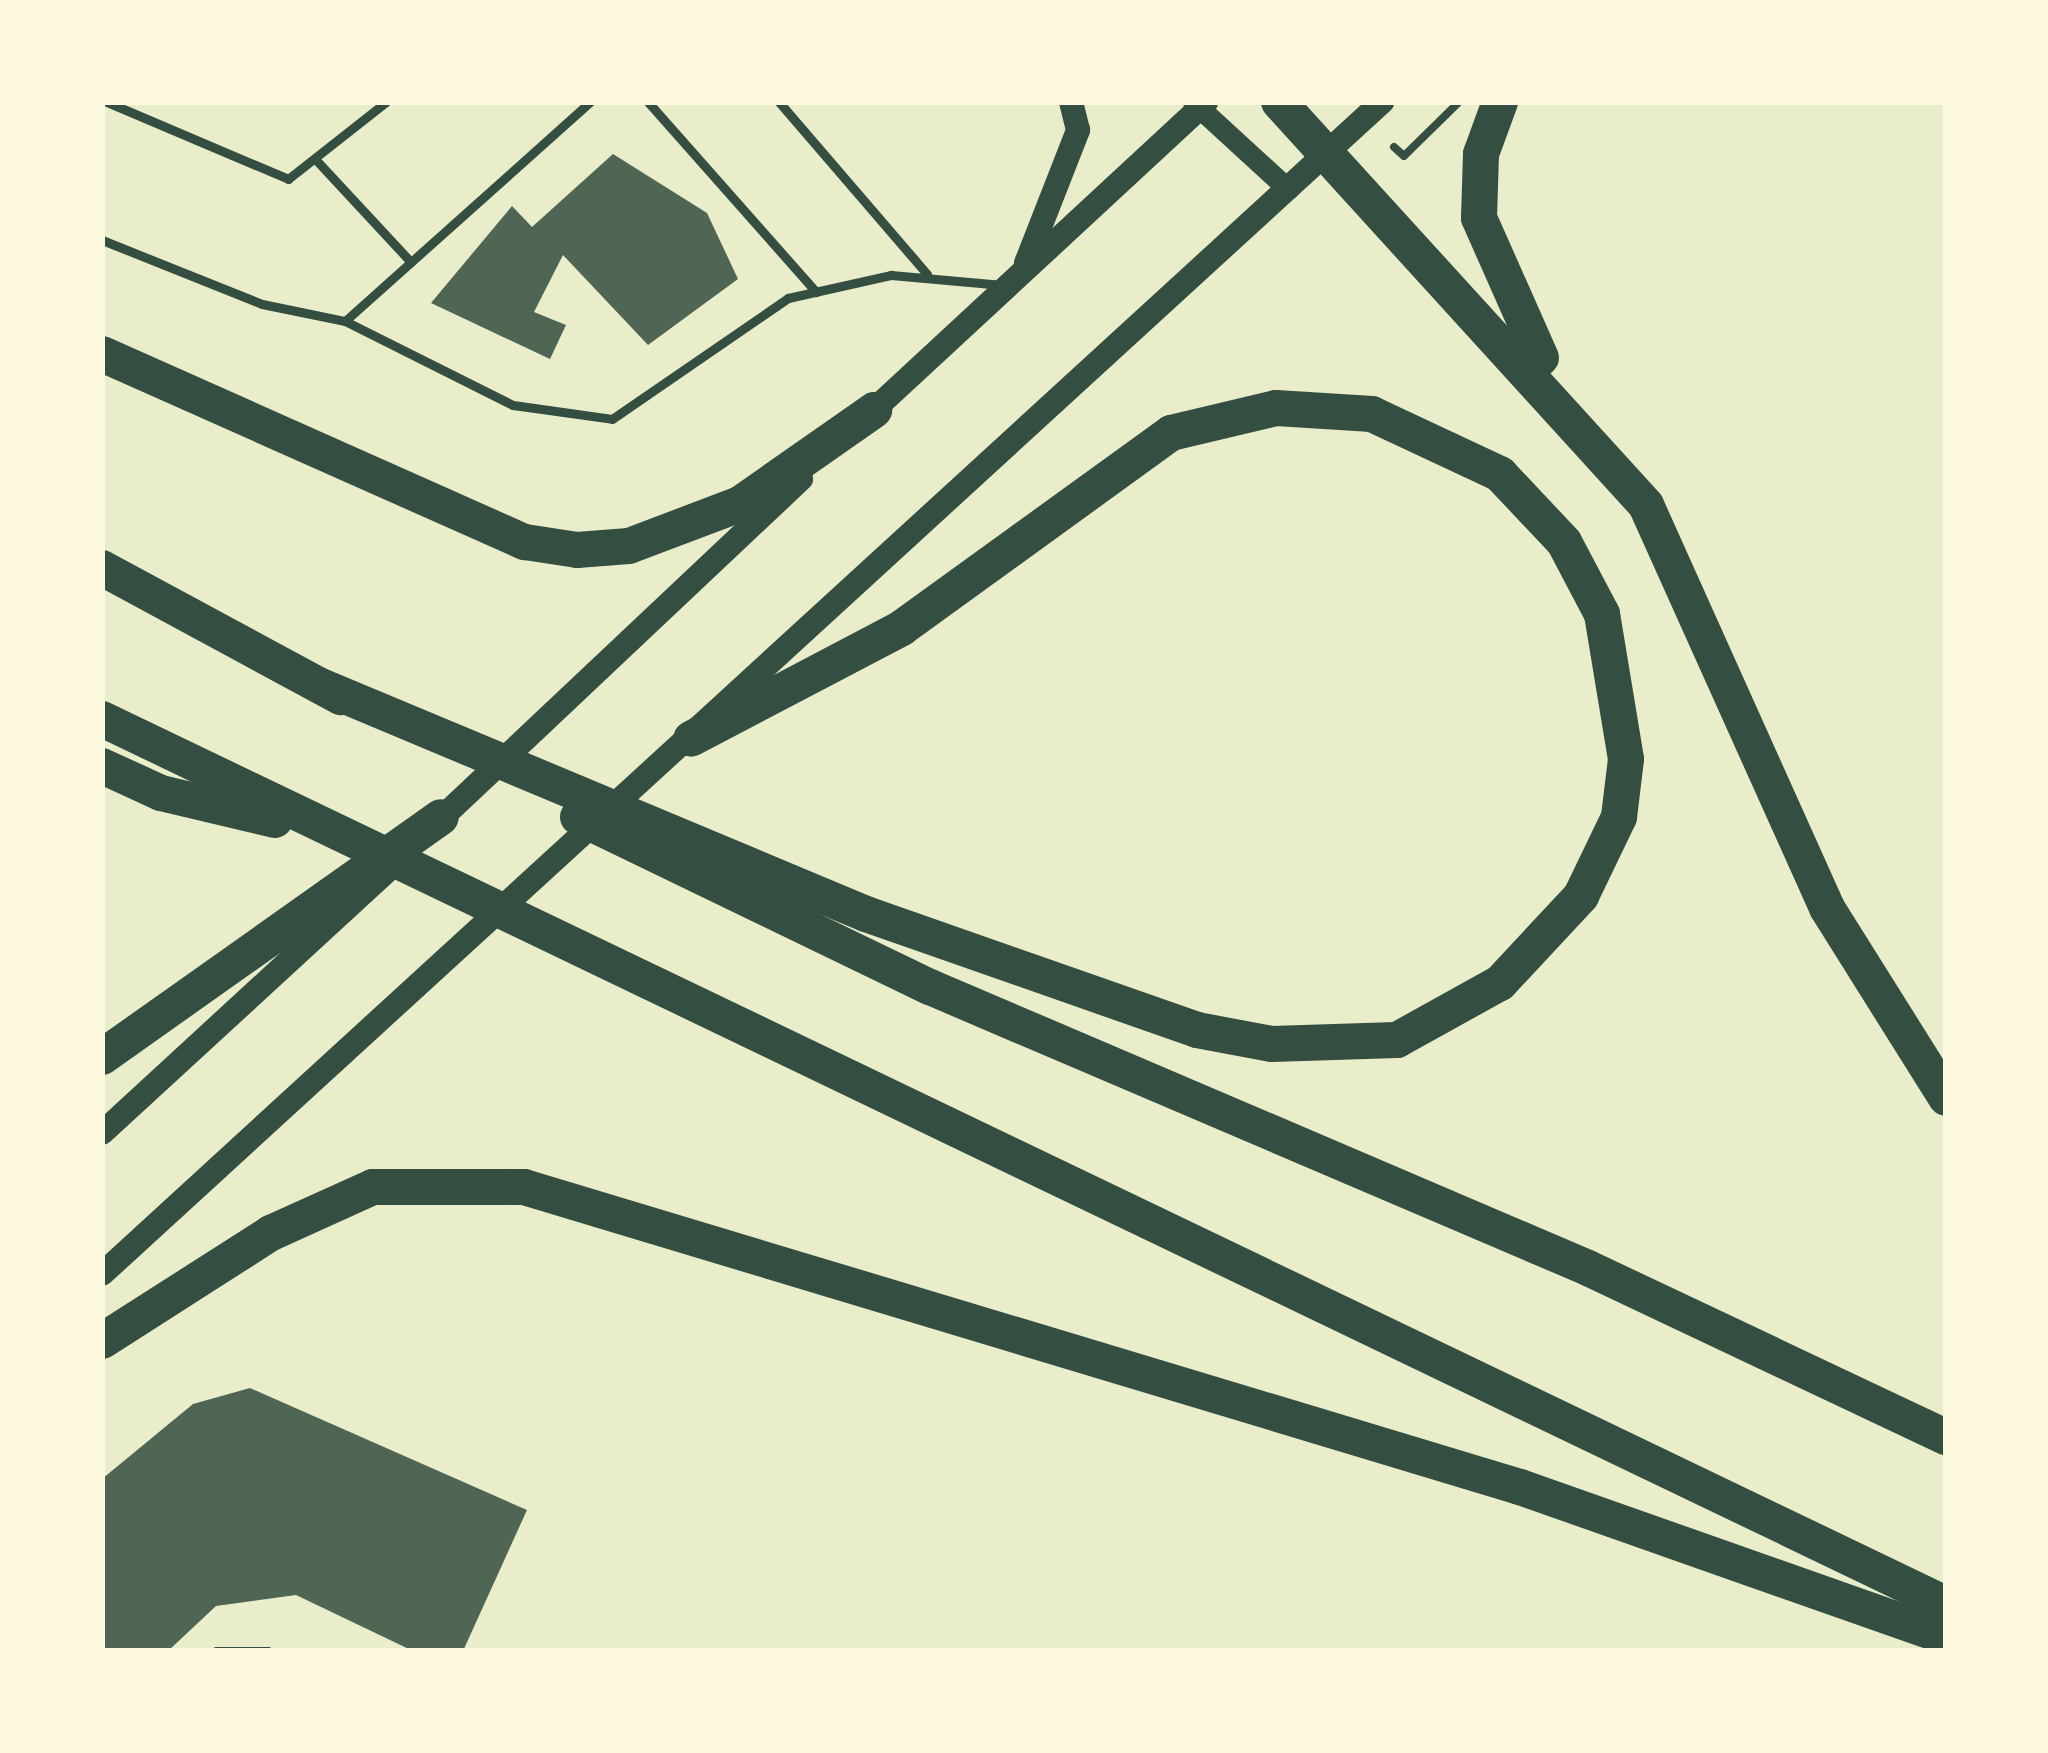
<!DOCTYPE html>
<html>
<head>
<meta charset="utf-8">
<style>
  body { margin:0 }
  #map { position:relative; width:2048px; height:1753px; overflow:hidden; background:#e9edc9; font-family:Inter,sans-serif }
  div>[style] { position:absolute }
  [style*='--x'] { left:calc(var(--x)*1px); top:calc(var(--y)*1px); width:calc(var(--w)*1px); rotate:calc(var(--a)*1deg) }
  .building>* { inset:0; background:#4f6655 }
  .path>* { height:8px; margin:-4px; padding:0 4px; transform-origin:4px; border-radius:4px; background:#344e41 }
  .service>* { height:9px; margin:-4.5px; padding:0 4.5px; transform-origin:4.5px; border-radius:4.5px; background:#344e41 }
  .tertiary>* { height:21px; margin:-10.5px; padding:0 10.5px; transform-origin:10.5px; border-radius:10.5px; background:#344e41 }
  .secondary>* { height:24px; margin:-12px; padding:0 12px; transform-origin:12px; border-radius:12px; background:#344e41 }
  .motorway>* { height:36px; margin:-18px; padding:0 18px; transform-origin:18px; border-radius:18px; background:#344e41 }
  span { translate:-50% -50%; white-space:nowrap; text-align:center; line-height:1.15; -webkit-text-stroke:12px #fefae0; paint-order:stroke }
  .frame { position:absolute; inset:0; border:105px solid #fefae0; pointer-events:none }
</style>
</head>
<body>
<div id="map">
  <div class="building">
    <div style="clip-path:polygon(613px 154px,707px 213px,738px 279px,648px 345px,563px 255px,534px 312px,566px 325px,550px 359px,431px 303px,512px 206px,532px 227px)"></div>
    <div style="clip-path:polygon(250px 1388px,527px 1510px,463px 1651px,413px 1651px,296px 1595px,216px 1606px,168px 1651px,102px 1651px,102px 1479px,193px 1404px)"></div>
  </div>
  <div class="path">
    <div style="--x:1394;--y:147;--w:13;--a:42"></div>
    <div style="--x:1404;--y:156;--w:76;--a:-44.5"></div>
  </div>
  <div class="service">
    <div style="--x:107;--y:102;--w:197;--a:23"></div>
    <div style="--x:288;--y:179;--w:125;--a:-38.2"></div>
    <div style="--x:648;--y:102;--w:254;--a:48.5"></div>
    <div style="--x:779;--y:102;--w:227;--a:49.3"></div>
    <div style="--x:317;--y:161;--w:138;--a:47.1"></div>
    <div style="--x:102;--y:240;--w:172;--a:21.8"></div>
    <div style="--x:262;--y:304;--w:85;--a:11.6"></div>
    <div style="--x:345;--y:321;--w:329;--a:-41.8"></div>
    <div style="--x:345;--y:321;--w:188;--a:26.6"></div>
    <div style="--x:513;--y:405;--w:100;--a:8"></div>
    <div style="--x:612;--y:419;--w:214;--a:-34.5"></div>
    <div style="--x:788;--y:298;--w:106;--a:-12.6"></div>
    <div style="--x:891;--y:275;--w:112;--a:5.1"></div>
    <div style="--x:216;--y:1651;--w:52;--a:0"></div>
  </div>
  <div class="tertiary">
    <div style="--x:1193;--y:102;--w:129;--a:42.5"></div>
  </div>
  <div class="secondary">
    <div style="--x:1026;--y:263;--w:143;--a:-68.6"></div>
    <div style="--x:1078;--y:130;--w:29;--a:-104"></div>
    <div style="--x:865;--y:418;--w:465;--a:-42.8"></div>
    <div style="--x:433;--y:826;--w:506;--a:-43.32"></div>
    <div style="--x:102;--y:1133;--w:399;--a:-42.6"></div>
    <div style="--x:102;--y:1274;--w:1736;--a:-42.48"></div>
  </div>
  <div class="motorway">
    <div style="--x:1279;--y:102;--w:545;--a:47.68"></div>
    <div style="--x:1646;--y:505;--w:442;--a:65.8"></div>
    <div style="--x:1827;--y:908;--w:224;--a:57.9"></div>
    <div style="--x:1500;--y:102;--w:55;--a:110.1"></div>
    <div style="--x:1481;--y:154;--w:64;--a:91.8"></div>
    <div style="--x:1479;--y:218;--w:153;--a:66.1"></div>
    <div style="--x:102;--y:354;--w:463;--a:24"></div>
    <div style="--x:525;--y:542;--w:53;--a:8.7"></div>
    <div style="--x:577;--y:550;--w:52;--a:-4.4"></div>
    <div style="--x:629;--y:546;--w:119;--a:-20.7"></div>
    <div style="--x:740;--y:504;--w:164;--a:-35"></div>
    <div style="--x:102;--y:568;--w:272;--a:28.4"></div>
    <div style="--x:321;--y:686;--w:591;--a:22.7"></div>
    <div style="--x:866;--y:914;--w:351;--a:19.3"></div>
    <div style="--x:1197;--y:1030;--w:76;--a:10.6"></div>
    <div style="--x:1272;--y:1044;--w:125;--a:-1.8"></div>
    <div style="--x:1397;--y:1040;--w:118;--a:-29"></div>
    <div style="--x:1500;--y:983;--w:119;--a:-47"></div>
    <div style="--x:1581;--y:896;--w:88;--a:-64.3"></div>
    <div style="--x:1619;--y:817;--w:58;--a:-83.1"></div>
    <div style="--x:1626;--y:759;--w:147;--a:-99.4"></div>
    <div style="--x:1602;--y:614;--w:81;--a:-117.8"></div>
    <div style="--x:1564;--y:542;--w:93;--a:-133.3"></div>
    <div style="--x:1500;--y:474;--w:141;--a:-154.9"></div>
    <div style="--x:1372;--y:414;--w:96;--a:-176.4"></div>
    <div style="--x:1276;--y:408;--w:108;--a:166.6"></div>
    <div style="--x:1171;--y:433;--w:332;--a:144.1"></div>
    <div style="--x:902;--y:628;--w:238;--a:152.3"></div>
    <div style="--x:102;--y:719;--w:2045;--a:25.64"></div>
    <div style="--x:102;--y:766;--w:65;--a:24.6"></div>
    <div style="--x:161;--y:793;--w:117;--a:13.3"></div>
    <div style="--x:578;--y:817;--w:391;--a:25.8"></div>
    <div style="--x:930;--y:987;--w:715;--a:23.12"></div>
    <div style="--x:1588;--y:1268;--w:396;--a:25.3"></div>
    <div style="--x:102;--y:1057;--w:415;--a:-35.3"></div>
    <div style="--x:102;--y:1341;--w:201;--a:-32.6"></div>
    <div style="--x:271;--y:1233;--w:112;--a:-24.3"></div>
    <div style="--x:373;--y:1187;--w:151;--a:0"></div>
    <div style="--x:524;--y:1187;--w:1040;--a:16.76"></div>
    <div style="--x:1520;--y:1487;--w:452;--a:19.4"></div>
  </div>
  <div class="frame"></div>
</div>
</body>
</html>
